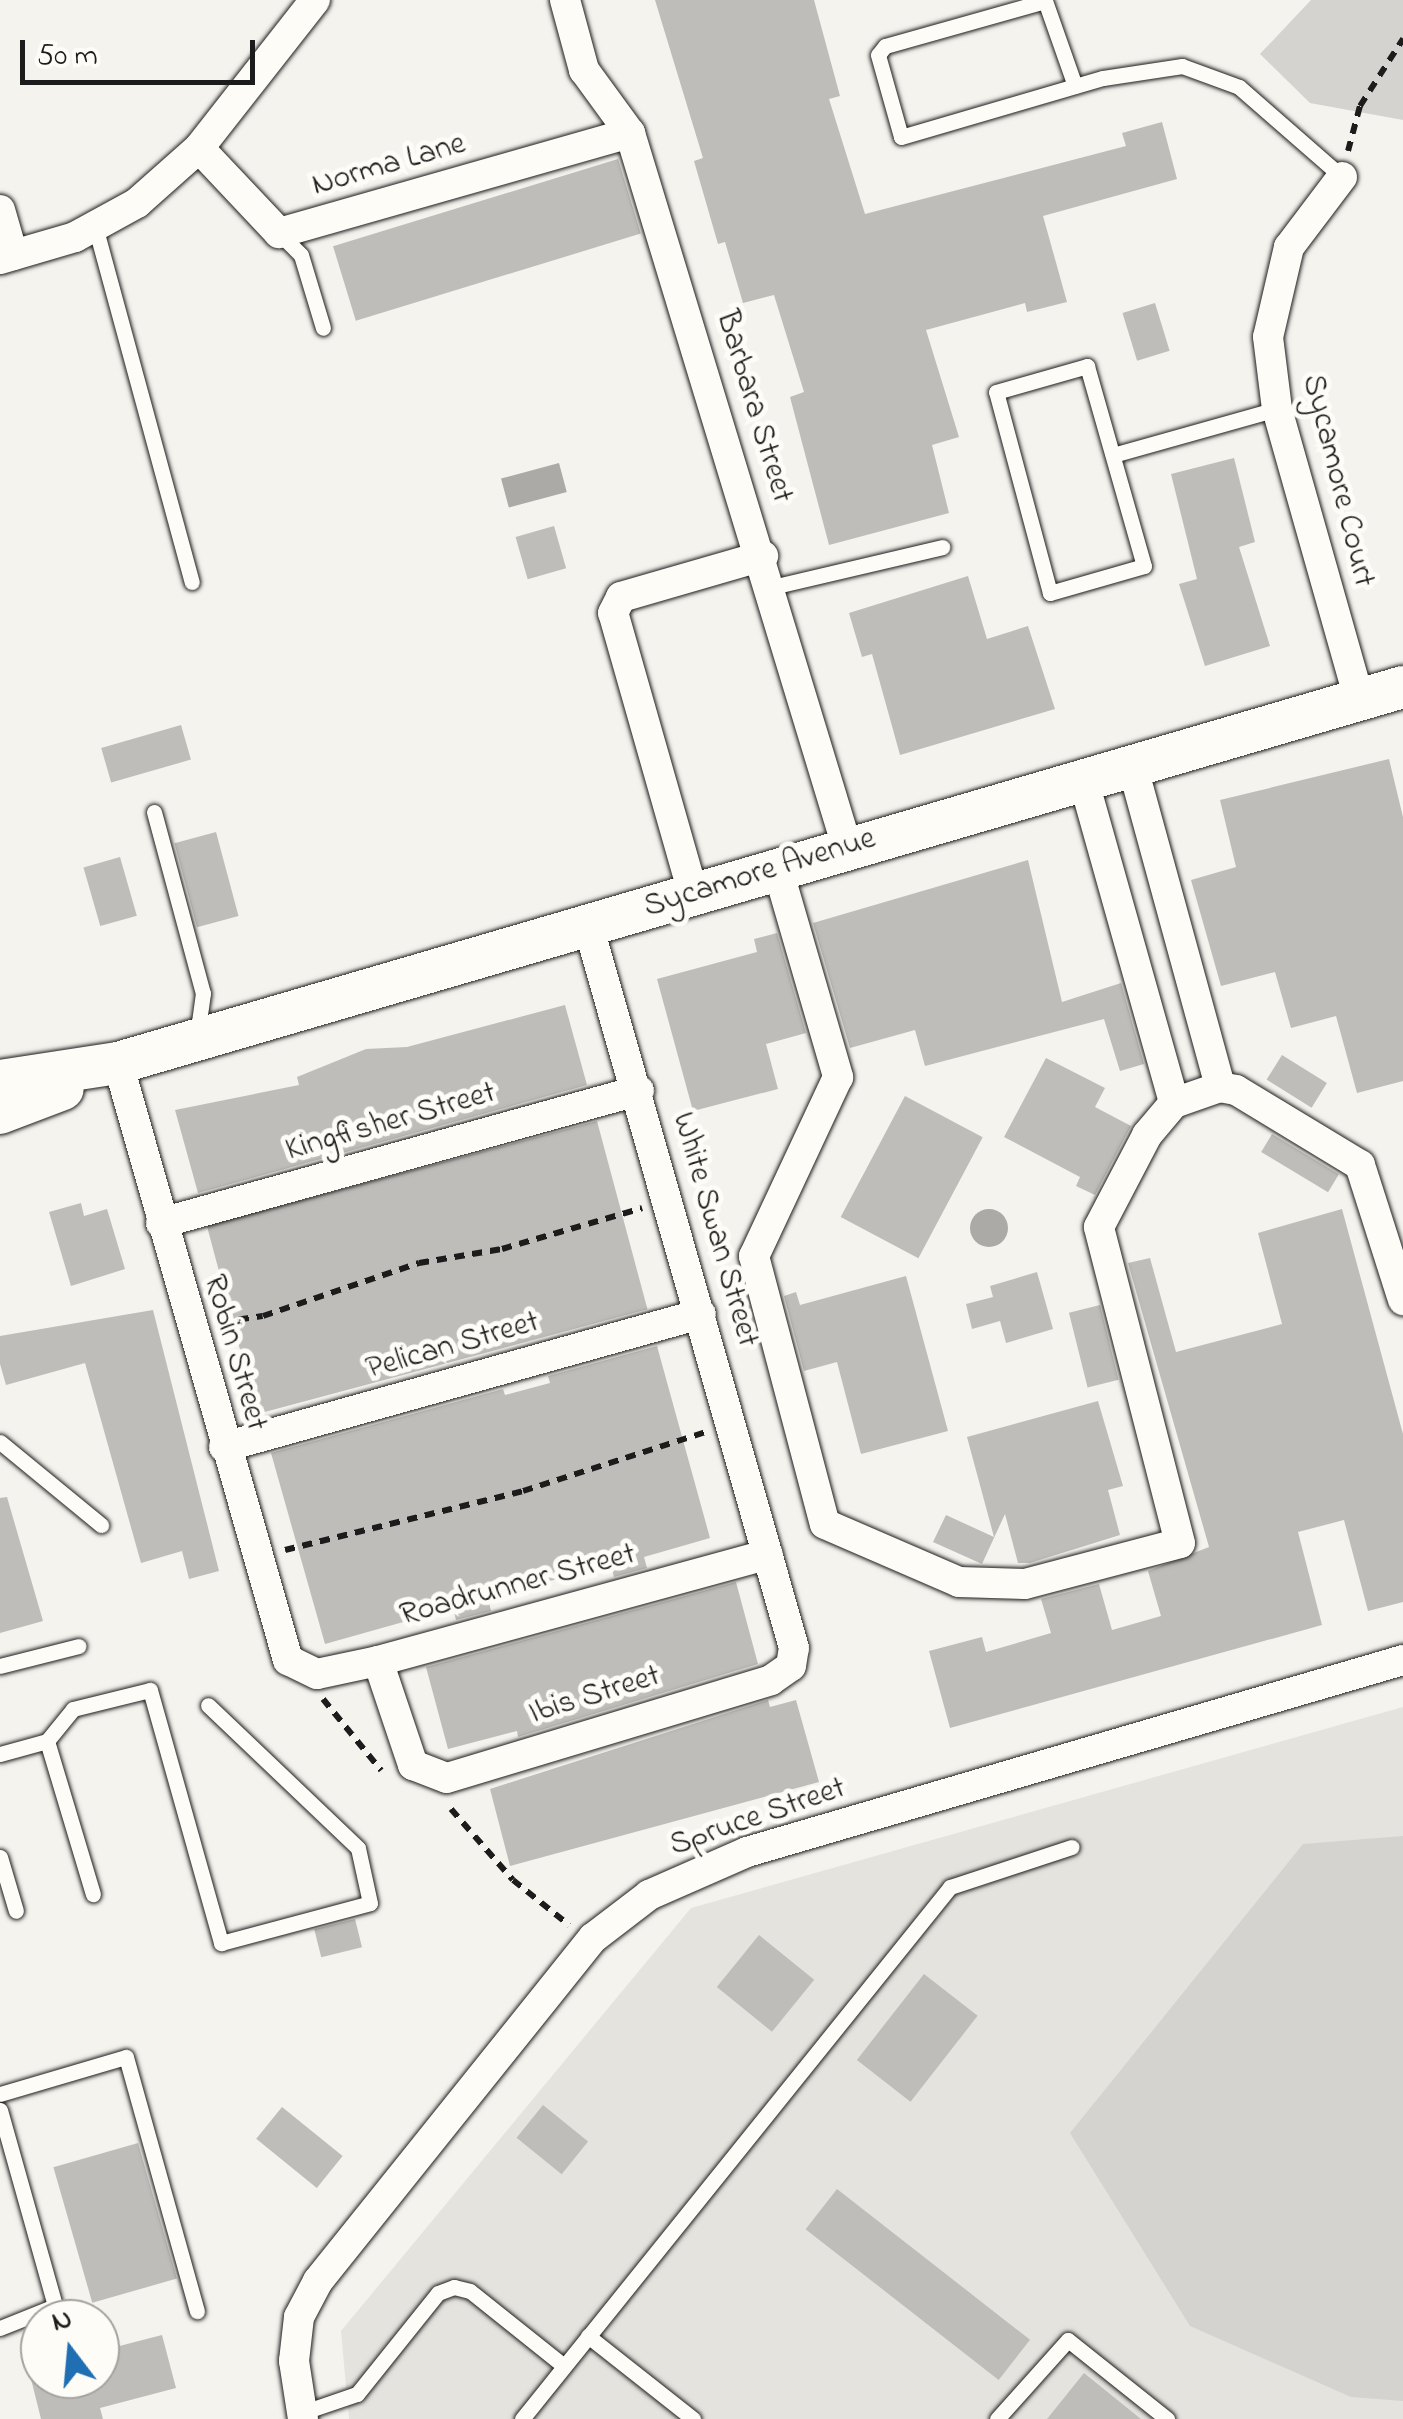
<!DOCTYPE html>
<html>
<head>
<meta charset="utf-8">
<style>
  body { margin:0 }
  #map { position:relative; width:1403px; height:2419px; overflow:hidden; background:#f4f3ee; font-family:"Indie Flower",sans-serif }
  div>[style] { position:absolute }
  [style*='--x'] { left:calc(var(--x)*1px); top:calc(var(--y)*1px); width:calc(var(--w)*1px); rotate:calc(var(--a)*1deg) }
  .built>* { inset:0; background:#e4e3de }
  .green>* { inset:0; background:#d4d3cf }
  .water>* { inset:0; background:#abaaa6; transform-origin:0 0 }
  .round { border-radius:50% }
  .building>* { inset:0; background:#bebdba; transform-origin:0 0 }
  .path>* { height:6px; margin-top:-3px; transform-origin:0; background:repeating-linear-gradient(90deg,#1c1c1c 0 10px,transparent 0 18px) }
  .roads { filter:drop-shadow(0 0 2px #1c1c1c) drop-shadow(0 0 2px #1c1c1c) }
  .lane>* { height:15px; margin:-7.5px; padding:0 7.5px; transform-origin:7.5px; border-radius:7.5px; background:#fdfcf7 }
  .street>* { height:30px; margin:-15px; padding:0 15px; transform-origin:15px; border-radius:15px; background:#fdfcf7 }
  .secondary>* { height:42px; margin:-21px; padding:0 21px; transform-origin:21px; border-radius:21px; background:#fdfcf7 }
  span { translate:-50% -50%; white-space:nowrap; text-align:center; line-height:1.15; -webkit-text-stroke:10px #fdfcf7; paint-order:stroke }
  .street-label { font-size:32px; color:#1c1c1c }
  .north { position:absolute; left:20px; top:2299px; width:100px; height:100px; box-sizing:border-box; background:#fdfcf7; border:2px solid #a3a29f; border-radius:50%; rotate:344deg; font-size:28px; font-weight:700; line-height:40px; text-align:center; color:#1c1c1c }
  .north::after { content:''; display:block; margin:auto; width:35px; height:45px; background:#1f6fb2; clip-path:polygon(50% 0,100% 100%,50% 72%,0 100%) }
  .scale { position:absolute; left:20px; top:40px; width:235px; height:45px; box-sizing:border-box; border:5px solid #1c1c1c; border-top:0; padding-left:12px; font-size:30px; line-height:35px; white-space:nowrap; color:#1c1c1c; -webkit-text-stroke:8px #fdfcf7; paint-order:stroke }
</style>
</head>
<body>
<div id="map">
  <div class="built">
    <div style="clip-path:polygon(1403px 1707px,1403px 2419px,349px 2419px,341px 2331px,691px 1908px)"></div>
  </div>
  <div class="green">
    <div style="clip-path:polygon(1311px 0,1403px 0,1403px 120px,1310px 103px,1260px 54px)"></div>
    <div style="clip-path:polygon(1403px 1836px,1403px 2401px,1351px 2397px,1190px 2326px,1070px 2133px,1303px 1844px)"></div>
  </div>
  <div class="water">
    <div style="left:559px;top:463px;width:30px;height:60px;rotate:75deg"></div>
    <div class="round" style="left:970px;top:1209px;width:38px;height:38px"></div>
  </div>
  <div class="building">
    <div style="clip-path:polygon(655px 0,814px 0,840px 96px,829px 99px,865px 214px,1126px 146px,1122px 133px,1162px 122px,1177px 179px,1043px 216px,1067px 302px,1027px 312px,1025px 303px,926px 330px,959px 437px,932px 445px,949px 513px,829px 545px,790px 397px,804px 392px,774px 295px,743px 303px,725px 242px,718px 244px,694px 161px,703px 158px)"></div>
    <div style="left:618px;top:159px;width:78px;height:298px;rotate:73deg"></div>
    <div style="left:1155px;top:303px;width:50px;height:34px;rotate:73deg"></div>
    <div style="clip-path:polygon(1234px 458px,1255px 542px,1239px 547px,1270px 646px,1205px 666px,1179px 584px,1197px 579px,1171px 474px)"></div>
    <div style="left:554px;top:526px;width:44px;height:40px;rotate:74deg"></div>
    <div style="clip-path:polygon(968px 576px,987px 639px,1028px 626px,1055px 709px,900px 755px,872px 654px,862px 657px,849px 613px)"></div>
    <div style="left:181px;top:725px;width:36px;height:83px;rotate:74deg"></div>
    <div style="clip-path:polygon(1389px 759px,1403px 817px,1403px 1081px,1357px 1093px,1336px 1016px,1291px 1028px,1275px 972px,1221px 986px,1191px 880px,1236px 867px,1220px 800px)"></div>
    <div style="left:216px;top:832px;width:87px;height:43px;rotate:75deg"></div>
    <div style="left:120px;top:857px;width:61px;height:38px;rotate:74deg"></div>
    <div style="clip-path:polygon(1028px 860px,1062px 1002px,1121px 983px,1144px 1064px,1120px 1071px,1104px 1019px,925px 1066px,915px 1030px,850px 1048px,813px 923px)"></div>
    <div style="clip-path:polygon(777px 933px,806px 1033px,766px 1044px,778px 1089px,693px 1111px,657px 979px,757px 952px,754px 939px)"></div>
    <div style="clip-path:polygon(565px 1005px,587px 1085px,198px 1193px,175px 1110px,299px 1085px,297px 1077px,366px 1049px,407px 1047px)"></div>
    <div style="left:1282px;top:1055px;width:53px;height:29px;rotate:32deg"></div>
    <div style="clip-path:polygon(1046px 1058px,1105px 1088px,1095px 1107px,1131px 1126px,1095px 1195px,1076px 1186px,1080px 1177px,1004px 1137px)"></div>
    <div style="left:905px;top:1096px;width:88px;height:137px;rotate:28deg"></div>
    <div style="left:597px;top:1121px;width:195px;height:404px;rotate:75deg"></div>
    <div style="left:1272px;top:1134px;width:78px;height:21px;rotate:31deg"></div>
    <div style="clip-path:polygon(81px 1203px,84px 1216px,107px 1209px,125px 1269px,71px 1286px,49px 1212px)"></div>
    <div style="clip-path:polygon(1342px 1209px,1403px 1434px,1403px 1602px,1368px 1611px,1344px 1520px,1298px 1532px,1322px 1625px,950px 1728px,929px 1651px,982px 1637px,986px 1652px,1051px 1633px,1041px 1599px,1099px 1584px,1112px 1630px,1161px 1616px,1148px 1571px,1209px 1547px,1128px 1263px,1150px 1258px,1176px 1352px,1282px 1324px,1258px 1233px)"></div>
    <div style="clip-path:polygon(1037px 1272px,1053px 1329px,1006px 1343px,1000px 1321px,972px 1329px,966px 1304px,993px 1297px,990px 1286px)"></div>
    <div style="clip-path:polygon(906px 1276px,948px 1431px,861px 1454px,837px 1362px,804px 1371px,784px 1296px,796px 1292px,800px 1305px)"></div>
    <div style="left:1100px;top:1305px;width:77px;height:32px;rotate:76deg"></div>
    <div style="clip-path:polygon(153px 1310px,219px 1571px,189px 1579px,182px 1551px,141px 1563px,85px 1363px,6px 1385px,0 1364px,0 1336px)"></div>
    <div style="clip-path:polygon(657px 1346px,710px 1538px,644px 1557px,647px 1568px,614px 1577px,611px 1566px,601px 1567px,488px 1598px,491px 1611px,456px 1620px,453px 1608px,325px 1644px,271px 1453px,503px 1389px,505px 1395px,550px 1383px,548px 1376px)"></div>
    <div style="clip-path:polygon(1098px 1401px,1123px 1486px,1108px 1490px,1120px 1535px,1030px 1563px,1018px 1563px,1005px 1514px,982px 1564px,933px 1542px,946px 1515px,994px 1537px,967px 1437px)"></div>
    <div style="clip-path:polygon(7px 1497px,43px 1621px,0 1633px,0 1498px)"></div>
    <div style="clip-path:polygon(736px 1582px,758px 1664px,518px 1737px,517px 1731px,448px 1749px,426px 1667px)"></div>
    <div style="clip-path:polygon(768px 1700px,770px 1707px,796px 1700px,819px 1782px,510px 1866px,490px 1789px)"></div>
    <div style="left:355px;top:1919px;width:29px;height:42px;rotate:76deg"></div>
    <div style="left:759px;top:1935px;width:71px;height:67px;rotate:39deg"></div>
    <div style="left:924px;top:1974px;width:68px;height:109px;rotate:38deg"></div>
    <div style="left:543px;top:2105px;width:58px;height:42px;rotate:39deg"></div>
    <div style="left:282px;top:2107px;width:78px;height:41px;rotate:39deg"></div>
    <div style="left:138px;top:2143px;width:141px;height:88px;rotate:74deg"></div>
    <div style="left:837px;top:2189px;width:245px;height:51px;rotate:38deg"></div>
    <div style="clip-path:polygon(162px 2335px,176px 2388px,100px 2408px,103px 2419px,41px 2419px,31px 2379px,100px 2379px,100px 2351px)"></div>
    <div style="clip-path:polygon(1084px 2373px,1141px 2419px,1047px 2419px)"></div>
  </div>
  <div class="path">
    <div style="--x:1348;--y:151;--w:47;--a:-75.1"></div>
    <div style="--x:1360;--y:106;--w:80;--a:-57.3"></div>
    <div style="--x:221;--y:1322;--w:42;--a:-8.1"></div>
    <div style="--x:263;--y:1316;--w:165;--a:-18.8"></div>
    <div style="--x:419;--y:1263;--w:84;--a:-9.6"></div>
    <div style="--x:502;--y:1249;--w:146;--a:-16.3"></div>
    <div style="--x:285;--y:1550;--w:245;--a:-13.9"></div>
    <div style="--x:523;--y:1491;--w:192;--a:-17.9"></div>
    <div style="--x:323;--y:1699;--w:92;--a:50.8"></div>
    <div style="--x:451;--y:1809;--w:94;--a:48.9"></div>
    <div style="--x:513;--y:1880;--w:72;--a:38.8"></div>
  </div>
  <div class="roads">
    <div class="lane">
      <div style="--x:1075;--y:86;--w:90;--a:-109.4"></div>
      <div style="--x:1045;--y:1;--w:166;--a:164.3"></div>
      <div style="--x:885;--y:46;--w:11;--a:128"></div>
      <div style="--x:878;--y:55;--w:85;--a:74.3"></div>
      <div style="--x:901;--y:137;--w:210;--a:-16.3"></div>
      <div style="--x:1103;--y:78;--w:80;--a:-8.6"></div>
      <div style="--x:1182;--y:66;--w:61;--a:20.2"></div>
      <div style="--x:1239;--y:87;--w:137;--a:41.1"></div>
      <div style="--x:95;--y:226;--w:369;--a:74.8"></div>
      <div style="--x:279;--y:233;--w:31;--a:45"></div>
      <div style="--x:301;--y:255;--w:76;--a:73.2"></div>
      <div style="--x:1087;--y:366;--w:208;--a:74.1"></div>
      <div style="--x:1144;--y:566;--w:98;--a:164"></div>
      <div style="--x:1050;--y:593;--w:208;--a:-105"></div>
      <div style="--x:996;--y:392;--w:95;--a:-15.9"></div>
      <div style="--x:1113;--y:455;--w:170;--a:-15.7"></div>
      <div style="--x:772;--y:587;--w:175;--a:-13.2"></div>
      <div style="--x:154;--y:812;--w:188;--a:74.9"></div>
      <div style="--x:203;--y:993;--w:43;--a:97.9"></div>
      <div style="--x:0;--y:1442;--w:131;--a:39.4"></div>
      <div style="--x:0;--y:1666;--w:81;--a:-14.2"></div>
      <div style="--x:47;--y:1741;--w:160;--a:73.3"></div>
      <div style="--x:0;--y:1754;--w:49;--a:-15.5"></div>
      <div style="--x:47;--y:1741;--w:41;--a:-50.9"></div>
      <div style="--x:73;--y:1709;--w:79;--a:-13.9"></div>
      <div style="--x:150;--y:1690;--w:263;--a:74.3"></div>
      <div style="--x:221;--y:1943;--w:154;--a:-15"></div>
      <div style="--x:370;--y:1903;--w:56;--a:-102.3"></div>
      <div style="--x:358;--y:1848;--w:207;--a:-136.4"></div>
      <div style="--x:0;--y:1857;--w:56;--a:73.5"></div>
      <div style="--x:0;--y:2094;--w:131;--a:-16.4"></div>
      <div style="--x:126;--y:2057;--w:264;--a:74.4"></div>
      <div style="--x:0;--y:2110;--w:204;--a:74.3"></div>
      <div style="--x:55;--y:2306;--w:59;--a:158.2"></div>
      <div style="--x:588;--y:2336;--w:134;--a:38.3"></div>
      <div style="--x:304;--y:2412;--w:56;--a:-18.8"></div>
      <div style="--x:357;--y:2394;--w:129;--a:-51.3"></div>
      <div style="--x:438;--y:2293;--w:17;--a:-21"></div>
      <div style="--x:454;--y:2287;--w:16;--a:14"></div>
      <div style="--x:470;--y:2291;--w:120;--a:38.6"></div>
      <div style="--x:522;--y:2419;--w:683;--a:-51.18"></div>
      <div style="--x:950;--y:1887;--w:128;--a:-18.2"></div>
      <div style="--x:997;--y:2419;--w:106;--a:-48.1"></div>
      <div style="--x:1068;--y:2340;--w:127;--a:38.6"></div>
    </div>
    <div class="street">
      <div style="--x:565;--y:0;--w:73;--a:74.8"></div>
      <div style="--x:584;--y:70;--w:78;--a:53.9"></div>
      <div style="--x:630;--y:133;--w:746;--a:73.09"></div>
      <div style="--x:199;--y:148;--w:117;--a:46.7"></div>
      <div style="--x:279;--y:233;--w:365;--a:-15.9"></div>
      <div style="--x:1342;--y:177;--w:88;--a:127.1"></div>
      <div style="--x:1289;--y:247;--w:92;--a:103.1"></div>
      <div style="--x:1268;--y:337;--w:73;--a:82.9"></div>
      <div style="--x:1277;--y:409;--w:301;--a:74.2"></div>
      <div style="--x:0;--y:210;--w:47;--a:73.9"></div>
      <div style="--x:0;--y:259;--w:78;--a:-16.3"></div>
      <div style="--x:75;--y:237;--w:71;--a:-28.7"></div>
      <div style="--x:137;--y:203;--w:83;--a:-41.6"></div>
      <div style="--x:199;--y:148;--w:188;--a:-51.9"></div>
      <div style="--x:1133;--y:768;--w:331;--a:74.7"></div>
      <div style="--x:1084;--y:782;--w:333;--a:74.3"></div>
      <div style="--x:778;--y:870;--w:216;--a:73.8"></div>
      <div style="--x:838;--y:1077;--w:198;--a:115.1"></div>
      <div style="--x:754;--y:1256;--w:277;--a:75.2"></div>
      <div style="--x:825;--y:1524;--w:146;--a:23.4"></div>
      <div style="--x:959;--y:1582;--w:66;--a:1.7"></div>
      <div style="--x:1025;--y:1584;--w:160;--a:-14.8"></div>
      <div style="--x:1180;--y:1543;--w:326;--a:-104.4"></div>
      <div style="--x:1099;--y:1227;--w:104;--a:-62.4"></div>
      <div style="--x:1147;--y:1135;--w:42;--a:-49.8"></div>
      <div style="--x:1174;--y:1103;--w:49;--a:-19.2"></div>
      <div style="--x:1220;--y:1087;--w:16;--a:11"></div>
      <div style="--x:1236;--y:1090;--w:145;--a:31.2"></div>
      <div style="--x:1360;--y:1165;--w:142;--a:72.3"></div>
      <div style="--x:693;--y:893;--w:291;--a:-105.9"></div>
      <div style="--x:613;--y:613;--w:18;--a:-63"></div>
      <div style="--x:621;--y:597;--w:148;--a:-16.1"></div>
      <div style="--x:118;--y:1063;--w:621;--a:74.11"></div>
      <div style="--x:288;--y:1660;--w:32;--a:26"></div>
      <div style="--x:317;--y:1674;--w:62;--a:-12"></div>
      <div style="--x:378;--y:1661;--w:404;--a:-15.3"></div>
      <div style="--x:161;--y:1223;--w:496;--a:-15.5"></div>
      <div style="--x:224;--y:1447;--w:495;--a:-15.6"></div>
      <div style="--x:378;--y:1661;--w:110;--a:71.4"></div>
      <div style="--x:413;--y:1765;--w:36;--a:21"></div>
      <div style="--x:447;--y:1778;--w:338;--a:-16.8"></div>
      <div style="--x:771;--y:1680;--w:24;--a:-35"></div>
      <div style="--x:791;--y:1666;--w:18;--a:-81"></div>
      <div style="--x:794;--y:1648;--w:752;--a:-105.9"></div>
      <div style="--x:303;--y:2419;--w:59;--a:-98.8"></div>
      <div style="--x:294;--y:2361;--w:44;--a:-83.5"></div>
      <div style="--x:299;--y:2317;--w:41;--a:-62.2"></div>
      <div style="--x:318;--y:2281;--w:440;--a:-51.3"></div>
      <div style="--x:593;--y:1938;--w:71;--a:-37.5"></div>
      <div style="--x:649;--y:1895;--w:107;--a:-23.7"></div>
      <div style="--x:747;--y:1852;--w:684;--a:-16.31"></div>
    </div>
    <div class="secondary">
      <div style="--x:0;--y:1081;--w:119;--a:-8.7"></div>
      <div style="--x:118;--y:1063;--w:1339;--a:-16.31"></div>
      <div style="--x:0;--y:1113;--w:67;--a:-20.9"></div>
    </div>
  </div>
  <div class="street-label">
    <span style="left:389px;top:166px;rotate:-16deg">Norma Lane</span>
    <span style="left:753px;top:407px;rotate:73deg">Barbara Street</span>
    <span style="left:1337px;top:481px;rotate:76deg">Sycamore Court</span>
    <span style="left:760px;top:874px;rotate:-17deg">Sycamore Avenue</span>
    <span style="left:391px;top:1123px;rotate:-16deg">Kingfisher Street</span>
    <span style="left:714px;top:1230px;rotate:74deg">White Swan Street</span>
    <span style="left:453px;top:1347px;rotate:-16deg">Pelican Street</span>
    <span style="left:234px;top:1353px;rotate:74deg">Robin Street</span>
    <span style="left:518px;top:1586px;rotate:-15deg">Roadrunner Street</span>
    <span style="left:595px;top:1696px;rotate:-17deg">Ibis Street</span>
    <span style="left:758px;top:1818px;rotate:-19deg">Spruce Street</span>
  </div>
  <div class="north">N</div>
  <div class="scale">50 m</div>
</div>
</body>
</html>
